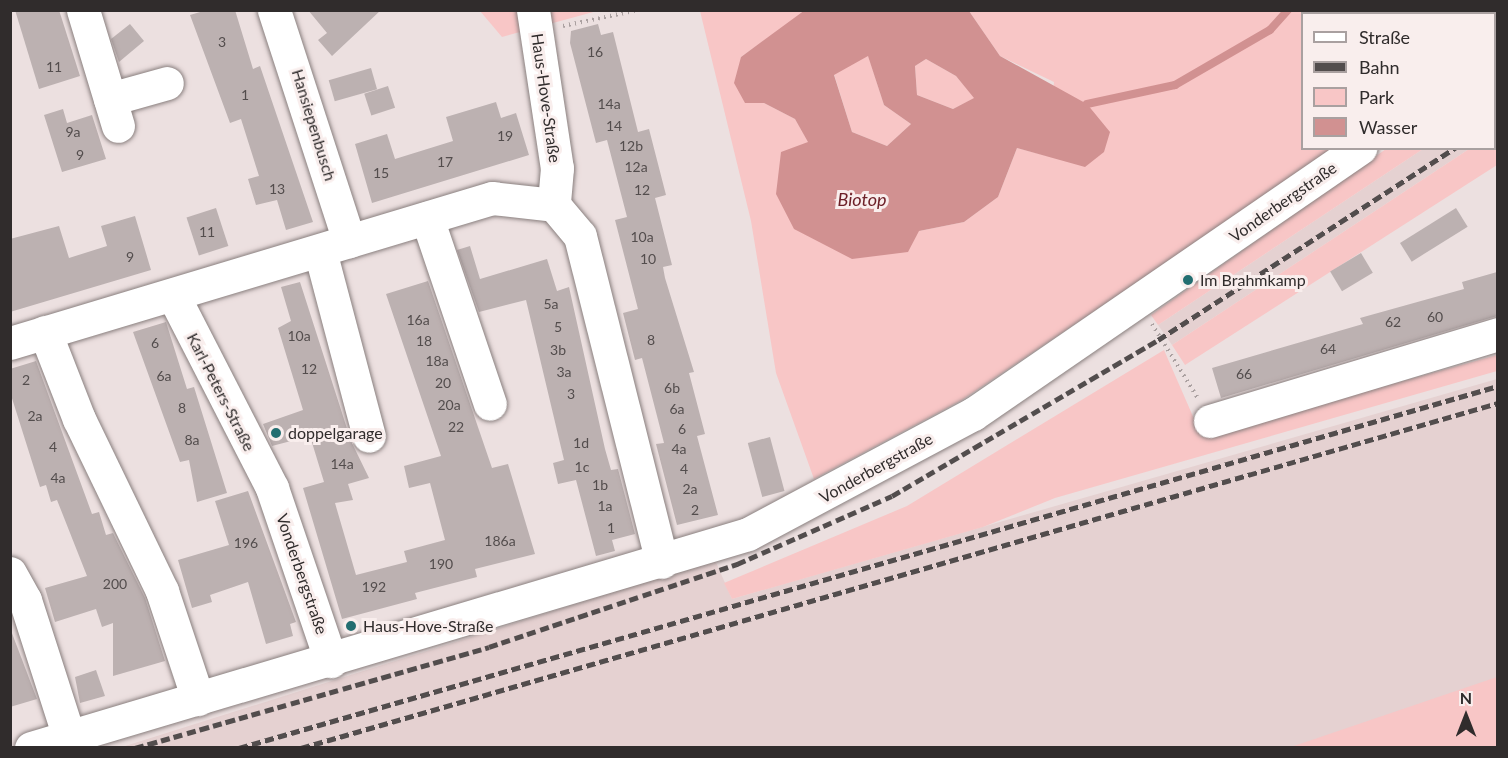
<!DOCTYPE html>
<html>
<head>
<meta charset="utf-8">
<style>
  body { margin:0 }
  #map { position:relative; width:1508px; height:758px; overflow:hidden; background:#ece0e0; font-family:Lato,sans-serif }
  div>[style] { position:absolute }
  [style*='--x'] { left:calc(var(--x)*1px); top:calc(var(--y)*1px); width:calc(var(--w)*1px); rotate:calc(var(--a)*1deg) }
  .built>* { inset:0; background:#e5d1d1 }
  .green>* { inset:0; background:#f8c6c6 }
  .water>* { inset:0; background:#d19191 }
  .stream>* { height:8px; margin:-4px; padding:0 4px; transform-origin:4px; border-radius:4px; background:#d19191 }
  .building>* { inset:0; background:#bcb1b1; transform-origin:0 0 }
  .path>* { height:4px; margin-top:-2px; transform-origin:0; background:repeating-linear-gradient(90deg,#aaa0a0 0 1.5px,transparent 0 6px) }
  .roads { filter:drop-shadow(0 0 2px #897f7e) drop-shadow(0 0 2px #897f7e) }
  .minor>* { height:33px; margin:-16.5px; padding:0 16.5px; transform-origin:16.5px; border-radius:16.5px; background:#fff }
  .rail>* { height:4.5px; margin-top:-2.25px; transform-origin:0; background:repeating-linear-gradient(90deg,#524d4d 0 9px,transparent 0 13.5px) }
  .dots>* { width:16px; height:16px; translate:-50% -50%; box-sizing:border-box; border:3px solid #f9eeed; border-radius:50% }
  span { translate:-50% -50%; white-space:nowrap; text-align:center; line-height:1.15; -webkit-text-stroke:6px #f9eeed; paint-order:stroke }
  .number-label { font-size:14px; color:#534d4d }
  .number-label span { -webkit-text-stroke-width:0 }
  .street-label { font-size:16px; color:#302c2c }
  .poi-label { font-size:16px; color:#302c2c }
  .left { translate:0 -50%; text-align:left }
  .water-label { font-size:18px; color:#6d2028; font-style:italic }
  .frame { position:absolute; inset:0; border:12px solid #302c2c; pointer-events:none }
  .legend { position:absolute; left:1301px; top:12px; width:195px; height:138px; box-sizing:border-box; background:#f9eeed; border:2px solid #a9a0a0; margin:0; padding:8px 10px; list-style:none; font-size:18px; color:#302c2c }
  .legend li { display:flex; align-items:center; gap:12px; height:30px }
  .legend b { width:30px; border:2px solid #a9a0a0 }
  .north { position:absolute; left:1436px; top:686px; width:60px; height:60px; -webkit-text-stroke:4px #f9eeed; paint-order:stroke; rotate:0deg; font-size:16px; font-weight:700; line-height:24px; text-align:center; color:#302c2c }
  .north::after { content:''; display:block; margin:auto; width:21px; height:27px; background:#302c2c; clip-path:polygon(50% 0,100% 100%,50% 72%,0 100%) }
</style>
</head>
<body>
<div id="map">
  <div class="built">
    <div style="clip-path:polygon(1423px 149px,1469px 149px,1172px 345px,1158px 325px)"></div>
    <div style="clip-path:polygon(1497px 379px,1497px 747px,119px 748px,715px 560px,732px 599px)"></div>
  </div>
  <div class="green">
    <div style="clip-path:polygon(480px 11px,597px 11px,502px 37px)"></div>
    <div style="clip-path:polygon(700px 11px,805px 11px,741px 57px,745px 103px,764px 103px,795px 119px,809px 142px,919px 231px,964px 222px,998px 197px,1017px 148px,1047px 156px,1054px 82px,1000px 56px,969px 11px,1497px 11px,1498px 38px,1494px 14px,1302px 14px,1302px 148px,1335px 149px,962px 400px,814px 479px,776px 373px,751px 221px)"></div>
    <div style="clip-path:polygon(868px 55px,884px 105px,911px 124px,887px 146px,852px 132px,834px 74px)"></div>
    <div style="clip-path:polygon(926px 59px,956px 76px,975px 98px,953px 109px,917px 95px,915px 66px)"></div>
    <div style="clip-path:polygon(1497px 129px,1497px 165px,1185px 365px,1172px 345px,1469px 149px,1494px 148px)"></div>
    <div style="clip-path:polygon(1386px 149px,1423px 149px,1158px 325px,1151px 315px)"></div>
    <div style="clip-path:polygon(1164px 350px,1202px 437px,1497px 355px,1497px 371px,1055px 498px,983px 527px,732px 599px,724px 583px,907px 506px)"></div>
    <div style="clip-path:polygon(1497px 677px,1497px 747px,1291px 747px)"></div>
  </div>
  <div class="water">
    <div style="clip-path:polygon(evenodd,805px 10px,969px 11px,1000px 56px,1087px 104px,1110px 132px,1104px 152px,1085px 167px,1017px 148px,998px 197px,964px 222px,919px 231px,908px 252px,852px 259px,794px 229px,776px 194px,781px 152px,808px 142px,795px 119px,764px 103px,745px 103px,734px 83px,741px 57px,805px 10px,868px 56px,884px 105px,911px 124px,887px 146px,852px 132px,834px 75px,868px 56px,805px 10px,926px 59px,956px 76px,974px 98px,953px 109px,917px 95px,915px 66px,926px 59px)"></div>
  </div>
  <div class="stream">
    <div style="--x:1368;--y:10;--w:6;--a:45"></div>
    <div style="--x:1087;--y:104;--w:90;--a:-12.2"></div>
    <div style="--x:1175;--y:85;--w:110;--a:-30.1"></div>
    <div style="--x:1270;--y:30;--w:27;--a:-48"></div>
  </div>
  <div class="building">
    <div style="clip-path:polygon(15px 10px,59px 10px,80px 76px,39px 89px)"></div>
    <div style="clip-path:polygon(207px 10px,235px 10px,253px 69px,260px 66px,313px 222px,286px 230px,277px 200px,256px 205px,248px 179px,259px 176px,241px 119px,230px 123px,190px 15px)"></div>
    <div style="clip-path:polygon(308px 10px,381px 10px,332px 56px,318px 40px,327px 33px)"></div>
    <div style="clip-path:polygon(130px 24px,144px 41px,119px 62px,111px 39px)"></div>
    <div style="clip-path:polygon(598px 24px,601px 35px,613px 32px,638px 132px,649px 129px,666px 195px,655px 198px,672px 265px,663px 267px,665px 278px,694px 372px,689px 373px,705px 434px,697px 436px,718px 515px,677px 525px,656px 444px,664px 443px,642px 358px,635px 360px,623px 313px,638px 309px,615px 220px,627px 217px,607px 140px,596px 143px,570px 43px,571px 31px)"></div>
    <div style="left:371px;top:68px;width:22px;height:44px;rotate:74deg"></div>
    <div style="left:388px;top:86px;width:23px;height:25px;rotate:72deg"></div>
    <div style="clip-path:polygon(496px 102px,501px 118px,516px 113px,529px 155px,372px 203px,355px 144px,387px 134px,395px 159px,453px 141px,446px 117px)"></div>
    <div style="clip-path:polygon(63px 109px,67px 123px,92px 115px,106px 159px,62px 172px,44px 115px)"></div>
    <div style="left:216px;top:208px;width:40px;height:31px;rotate:72deg"></div>
    <div style="left:1456px;top:208px;width:22px;height:66px;rotate:58deg"></div>
    <div style="clip-path:polygon(135px 216px,151px 270px,10px 312px,10px 239px,59px 226px,69px 258px,107px 246px,101px 226px)"></div>
    <div style="clip-path:polygon(470px 246px,480px 279px,547px 259px,557px 291px,569px 287px,605px 449px,611px 470px,618px 469px,635px 534px,612px 540px,615px 551px,596px 556px,576px 480px,558px 484px,553px 463px,564px 460px,526px 300px,479px 312px,457px 250px)"></div>
    <div style="left:1361px;top:253px;width:23px;height:36px;rotate:59deg"></div>
    <div style="clip-path:polygon(1497px 272px,1497px 316px,1221px 398px,1212px 368px,1363px 324px,1360px 318px,1464px 289px,1462px 282px)"></div>
    <div style="clip-path:polygon(428px 281px,492px 468px,508px 464px,535px 554px,475px 569px,477px 577px,415px 593px,417px 599px,342px 619px,303px 488px,324px 482px,310px 436px,272px 446px,263px 424px,303px 410px,278px 328px,291px 321px,281px 287px,300px 282px,351px 441px,369px 478px,348px 484px,353px 500px,335px 503px,356px 575px,407px 562px,404px 551px,445px 540px,430px 483px,409px 488px,404px 466px,441px 456px,386px 294px)"></div>
    <div style="clip-path:polygon(166px 322px,187px 389px,194px 387px,227px 493px,197px 502px,189px 460px,180px 462px,133px 332px)"></div>
    <div style="clip-path:polygon(36px 361px,92px 514px,99px 512px,106px 535px,113px 533px,145px 598px,165px 661px,113px 676px,113px 623px,102px 627px,96px 609px,55px 622px,45px 588px,87px 576px,57px 500px,51px 502px,46px 485px,40px 487px,10px 392px,10px 369px)"></div>
    <div style="left:770px;top:437px;width:56px;height:23px;rotate:75deg"></div>
    <div style="clip-path:polygon(248px 491px,296px 622px,290px 624px,293px 636px,266px 644px,248px 582px,210px 595px,212px 602px,192px 608px,178px 560px,229px 545px,215px 501px)"></div>
    <div style="clip-path:polygon(10px 628px,37px 699px,10px 707px)"></div>
    <div style="clip-path:polygon(96px 670px,105px 696px,80px 703px,75px 677px)"></div>
  </div>
  <div class="path">
    <div style="--x:563;--y:26;--w:77;--a:-12"></div>
    <div style="--x:1152;--y:324;--w:86;--a:58.3"></div>
  </div>
  <div class="roads">
    <div class="minor">
      <div style="--x:83;--y:10;--w:121;--a:73.2"></div>
      <div style="--x:274;--y:10;--w:243;--a:72"></div>
      <div style="--x:533;--y:10;--w:160;--a:81.4"></div>
      <div style="--x:557;--y:168;--w:37;--a:95"></div>
      <div style="--x:554;--y:205;--w:40;--a:50"></div>
      <div style="--x:580;--y:236;--w:336;--a:75.9"></div>
      <div style="--x:1462;--y:10;--w:4;--a:63"></div>
      <div style="--x:1494;--y:54;--w:4;--a:-27"></div>
      <div style="--x:110;--y:99;--w:59;--a:-15.7"></div>
      <div style="--x:427;--y:218;--w:196;--a:71.3"></div>
      <div style="--x:320;--y:251;--w:191;--a:75.2"></div>
      <div style="--x:173;--y:295;--w:217;--a:62.8"></div>
      <div style="--x:272;--y:488;--w:183;--a:71.2"></div>
      <div style="--x:45;--y:332;--w:93;--a:68.7"></div>
      <div style="--x:79;--y:419;--w:191;--a:64.2"></div>
      <div style="--x:162;--y:591;--w:114;--a:71.6"></div>
      <div style="--x:10;--y:343;--w:503;--a:-16.74"></div>
      <div style="--x:492;--y:198;--w:62;--a:6.4"></div>
      <div style="--x:1210;--y:421;--w:301;--a:-16.8"></div>
      <div style="--x:10;--y:573;--w:31;--a:61"></div>
      <div style="--x:25;--y:600;--w:144;--a:72.2"></div>
      <div style="--x:31;--y:748;--w:748;--a:-16.62"></div>
      <div style="--x:748;--y:534;--w:255;--a:-28.1"></div>
      <div style="--x:973;--y:414;--w:470;--a:-34.5"></div>
    </div>
  </div>
  <div class="rail">
    <div style="--x:1494;--y:123;--w:4;--a:-27"></div>
    <div style="--x:135;--y:748;--w:368;--a:-15.9"></div>
    <div style="--x:489;--y:647;--w:262;--a:-18.5"></div>
    <div style="--x:737;--y:564;--w:169;--a:-23.7"></div>
    <div style="--x:892;--y:496;--w:308;--a:-30.4"></div>
    <div style="--x:1158;--y:340;--w:354;--a:-32.9"></div>
    <div style="--x:239;--y:748;--w:1310;--a:-16.04"></div>
    <div style="--x:301;--y:748;--w:1246;--a:-16.08"></div>
  </div>
  <div class="dots">
    <div style="left:1188px;top:280px;background:#236e71"></div>
    <div style="left:276px;top:433px;background:#236e71"></div>
    <div style="left:351px;top:626px;background:#236e71"></div>
  </div>
  <div class="number-label">
    <span style="left:222px;top:42px">3</span>
    <span style="left:595px;top:52px">16</span>
    <span style="left:54px;top:67px">11</span>
    <span style="left:245px;top:95px">1</span>
    <span style="left:609px;top:104px">14a</span>
    <span style="left:614px;top:126px">14</span>
    <span style="left:73px;top:132px">9a</span>
    <span style="left:505px;top:136px">19</span>
    <span style="left:631px;top:146px">12b</span>
    <span style="left:80px;top:155px">9</span>
    <span style="left:445px;top:162px">17</span>
    <span style="left:636px;top:167px">12a</span>
    <span style="left:381px;top:173px">15</span>
    <span style="left:277px;top:189px">13</span>
    <span style="left:642px;top:190px">12</span>
    <span style="left:207px;top:232px">11</span>
    <span style="left:642px;top:237px">10a</span>
    <span style="left:130px;top:257px">9</span>
    <span style="left:648px;top:259px">10</span>
    <span style="left:551px;top:304px">5a</span>
    <span style="left:1435px;top:317px">60</span>
    <span style="left:418px;top:320px">16a</span>
    <span style="left:1393px;top:322px">62</span>
    <span style="left:558px;top:327px">5</span>
    <span style="left:299px;top:336px">10a</span>
    <span style="left:651px;top:340px">8</span>
    <span style="left:424px;top:341px">18</span>
    <span style="left:155px;top:343px">6</span>
    <span style="left:1328px;top:349px">64</span>
    <span style="left:558px;top:350px">3b</span>
    <span style="left:437px;top:361px">18a</span>
    <span style="left:309px;top:369px">12</span>
    <span style="left:564px;top:372px">3a</span>
    <span style="left:1244px;top:374px">66</span>
    <span style="left:164px;top:376px">6a</span>
    <span style="left:26px;top:380px">2</span>
    <span style="left:443px;top:383px">20</span>
    <span style="left:672px;top:388px">6b</span>
    <span style="left:571px;top:394px">3</span>
    <span style="left:449px;top:405px">20a</span>
    <span style="left:182px;top:408px">8</span>
    <span style="left:677px;top:409px">6a</span>
    <span style="left:35px;top:416px">2a</span>
    <span style="left:456px;top:427px">22</span>
    <span style="left:682px;top:429px">6</span>
    <span style="left:192px;top:440px">8a</span>
    <span style="left:581px;top:443px">1d</span>
    <span style="left:53px;top:447px">4</span>
    <span style="left:679px;top:449px">4a</span>
    <span style="left:342px;top:464px">14a</span>
    <span style="left:582px;top:467px">1c</span>
    <span style="left:684px;top:469px">4</span>
    <span style="left:58px;top:478px">4a</span>
    <span style="left:600px;top:485px">1b</span>
    <span style="left:690px;top:489px">2a</span>
    <span style="left:605px;top:506px">1a</span>
    <span style="left:695px;top:510px">2</span>
    <span style="left:611px;top:528px">1</span>
    <span style="left:500px;top:541px">186a</span>
    <span style="left:246px;top:543px">196</span>
    <span style="left:441px;top:564px">190</span>
    <span style="left:115px;top:584px">200</span>
    <span style="left:374px;top:587px">192</span>
  </div>
  <div class="street-label">
    <span style="left:546px;top:98px;rotate:82deg">Haus-Hove-Straße</span>
    <span style="left:314px;top:125px;rotate:73deg">Hansiepenbusch</span>
    <span style="left:1283px;top:202px;rotate:-35deg">Vonderbergstraße</span>
    <span style="left:221px;top:392px;rotate:63deg">Karl-Peters-Straße</span>
    <span style="left:876px;top:468px;rotate:-29deg">Vonderbergstraße</span>
    <span style="left:302px;top:574px;rotate:71deg">Vonderbergstraße</span>
  </div>
  <div class="poi-label">
    <span class="left" style="left:1200px;top:280px">Im Brahmkamp</span>
    <span class="left" style="left:288px;top:433px">doppelgarage</span>
    <span class="left" style="left:363px;top:626px">Haus-Hove-Straße</span>
  </div>
  <div class="water-label">
    <span style="left:862px;top:199px">Biotop</span>
  </div>
  <div class="frame"></div>
  <ul class="legend">
  <li><b style="height:8px;background:#fff"></b>Straße</li>
  <li><b style="height:8px;background:#524d4d"></b>Bahn</li>
  <li><b style="height:16px;background:#f8c6c6"></b>Park</li>
  <li><b style="height:16px;background:#d19191"></b>Wasser</li>
  </ul>
  <div class="north">N</div>
</div>
</body>
</html>
